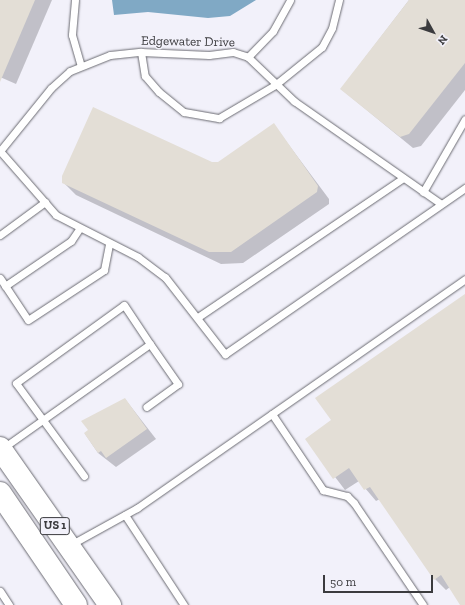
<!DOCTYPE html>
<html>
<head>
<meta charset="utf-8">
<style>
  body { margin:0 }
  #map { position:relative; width:465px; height:605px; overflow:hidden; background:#f2f1fa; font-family:"Zilla Slab",serif }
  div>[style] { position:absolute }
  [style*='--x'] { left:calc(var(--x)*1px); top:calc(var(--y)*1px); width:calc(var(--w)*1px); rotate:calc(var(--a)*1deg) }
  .water>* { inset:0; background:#80a9c5 }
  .shadow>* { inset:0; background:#0003 }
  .building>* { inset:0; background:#e3ded6 }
  .roads { filter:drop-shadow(0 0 1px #6b6b72) drop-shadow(0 0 1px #6b6b72) }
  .lane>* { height:7px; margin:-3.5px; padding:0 3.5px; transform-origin:3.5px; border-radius:3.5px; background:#fff }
  .primary>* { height:22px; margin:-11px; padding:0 11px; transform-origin:11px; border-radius:11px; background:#fff }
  span { translate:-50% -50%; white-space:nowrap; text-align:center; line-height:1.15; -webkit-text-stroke:3px #f2f1fa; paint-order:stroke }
  .shield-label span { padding:1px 3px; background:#f2f1fa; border:1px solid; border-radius:3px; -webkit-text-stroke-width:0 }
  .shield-label { font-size:12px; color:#3b3b3e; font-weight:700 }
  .street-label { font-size:13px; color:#3b3b3e }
  .north { position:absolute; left:413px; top:12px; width:40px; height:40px; -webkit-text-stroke:3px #f2f1fa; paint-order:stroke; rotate:130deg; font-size:11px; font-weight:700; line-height:16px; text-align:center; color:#3b3b3e }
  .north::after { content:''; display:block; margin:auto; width:14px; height:18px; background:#3b3b3e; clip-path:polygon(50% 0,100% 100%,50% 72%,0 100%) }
  .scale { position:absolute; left:323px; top:575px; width:110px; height:18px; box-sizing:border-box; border:2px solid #3b3b3e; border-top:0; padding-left:5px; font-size:12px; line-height:14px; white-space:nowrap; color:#3b3b3e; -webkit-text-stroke:3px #f2f1fa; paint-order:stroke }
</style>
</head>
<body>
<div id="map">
  <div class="water">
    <div style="clip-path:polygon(112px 0,256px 0,230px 16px,208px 18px,148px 12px,114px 15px)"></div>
  </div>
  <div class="shadow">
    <div style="clip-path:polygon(0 0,52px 0,16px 84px,0 77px)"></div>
    <div style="clip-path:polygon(409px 0,465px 0,465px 90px,421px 146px,413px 148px,341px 89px)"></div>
    <div style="clip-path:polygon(274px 125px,329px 199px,329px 204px,243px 263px,221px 264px,76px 195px,63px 182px,218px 163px)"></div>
    <div style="clip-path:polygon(465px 295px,465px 605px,462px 605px,450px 587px,446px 590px,435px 579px,380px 499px,376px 501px,359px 481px,345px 490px,306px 439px,332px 421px)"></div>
    <div style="clip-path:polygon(125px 399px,156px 439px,116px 467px,98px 453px,85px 434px)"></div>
  </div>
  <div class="building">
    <div style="clip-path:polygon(0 0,35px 0,0 82px)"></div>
    <div style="clip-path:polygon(409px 0,465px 0,465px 63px,409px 134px,400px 137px,340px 89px)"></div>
    <div style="clip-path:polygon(93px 107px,212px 162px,218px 162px,274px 123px,318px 186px,317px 192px,231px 252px,209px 252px,62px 183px,62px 176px)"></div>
    <div style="clip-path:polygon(465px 294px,465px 605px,460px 605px,441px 575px,434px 580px,370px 487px,364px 490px,349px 468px,333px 479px,305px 439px,331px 420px,315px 398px)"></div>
    <div style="clip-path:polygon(125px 398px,147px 429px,106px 458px,101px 451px,98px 453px,84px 433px,88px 430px,81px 421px)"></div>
  </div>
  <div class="roads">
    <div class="lane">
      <div style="--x:75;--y:0;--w:35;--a:95"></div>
      <div style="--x:72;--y:35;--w:32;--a:74"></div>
      <div style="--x:141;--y:52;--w:24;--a:81"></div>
      <div style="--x:145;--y:76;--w:21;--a:49"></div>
      <div style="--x:159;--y:92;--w:32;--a:39"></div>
      <div style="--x:184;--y:112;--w:36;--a:10"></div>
      <div style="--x:219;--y:118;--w:65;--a:-30.5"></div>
      <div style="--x:275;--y:85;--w:60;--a:-39"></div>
      <div style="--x:322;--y:47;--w:21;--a:-62"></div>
      <div style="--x:332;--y:28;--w:29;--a:-76"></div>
      <div style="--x:248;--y:57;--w:64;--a:43.7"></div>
      <div style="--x:294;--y:101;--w:179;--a:35"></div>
      <div style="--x:0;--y:151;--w:85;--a:48.8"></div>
      <div style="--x:56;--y:215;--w:92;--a:27.1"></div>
      <div style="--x:138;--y:257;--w:34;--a:37"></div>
      <div style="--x:165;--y:277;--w:98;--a:52.1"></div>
      <div style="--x:225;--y:354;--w:292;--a:-34.7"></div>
      <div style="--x:0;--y:151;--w:81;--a:-51"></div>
      <div style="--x:51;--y:88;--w:25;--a:-42"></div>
      <div style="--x:70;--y:71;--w:43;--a:-21.8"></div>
      <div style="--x:110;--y:55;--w:31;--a:-6"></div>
      <div style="--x:141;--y:52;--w:68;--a:2.5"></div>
      <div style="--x:209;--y:55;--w:24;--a:-7"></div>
      <div style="--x:233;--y:52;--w:16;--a:18"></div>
      <div style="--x:248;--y:57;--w:36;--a:-46"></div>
      <div style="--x:273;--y:31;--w:35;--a:-61"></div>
      <div style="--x:423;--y:192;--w:84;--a:-60.1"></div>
      <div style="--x:0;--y:235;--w:56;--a:-36.3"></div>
      <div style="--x:0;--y:278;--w:50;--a:56.3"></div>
      <div style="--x:28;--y:320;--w:91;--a:-33.3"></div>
      <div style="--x:104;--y:270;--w:26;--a:-79"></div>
      <div style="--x:5;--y:286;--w:80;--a:-34.3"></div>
      <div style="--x:71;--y:241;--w:14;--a:-56"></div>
      <div style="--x:198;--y:317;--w:248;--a:-34.1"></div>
      <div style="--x:272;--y:414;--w:92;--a:56.1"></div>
      <div style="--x:323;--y:490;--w:25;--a:14"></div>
      <div style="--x:347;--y:496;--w:10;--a:45"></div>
      <div style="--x:354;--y:503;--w:123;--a:55.9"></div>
      <div style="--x:3;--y:448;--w:180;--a:-35.3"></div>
      <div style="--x:150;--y:344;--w:49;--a:55"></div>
      <div style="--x:178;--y:384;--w:39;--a:144"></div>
      <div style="--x:84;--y:476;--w:115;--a:-126.2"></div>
      <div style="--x:16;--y:383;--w:133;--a:-35.8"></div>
      <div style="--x:124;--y:305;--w:47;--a:56.3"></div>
      <div style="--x:125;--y:515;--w:108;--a:56.8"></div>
      <div style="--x:70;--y:545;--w:77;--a:-28.9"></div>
      <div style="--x:137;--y:508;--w:400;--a:-34.9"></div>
      <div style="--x:0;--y:591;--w:17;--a:57"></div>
    </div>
    <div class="primary">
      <div style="--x:0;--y:448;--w:192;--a:55"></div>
      <div style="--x:0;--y:493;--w:135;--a:55.8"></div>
    </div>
  </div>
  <div class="shield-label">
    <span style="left:55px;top:526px">US 1</span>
  </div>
  <div class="street-label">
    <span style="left:188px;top:42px;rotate:1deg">Edgewater Drive</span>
  </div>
  <div class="north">N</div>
  <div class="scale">50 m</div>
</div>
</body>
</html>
